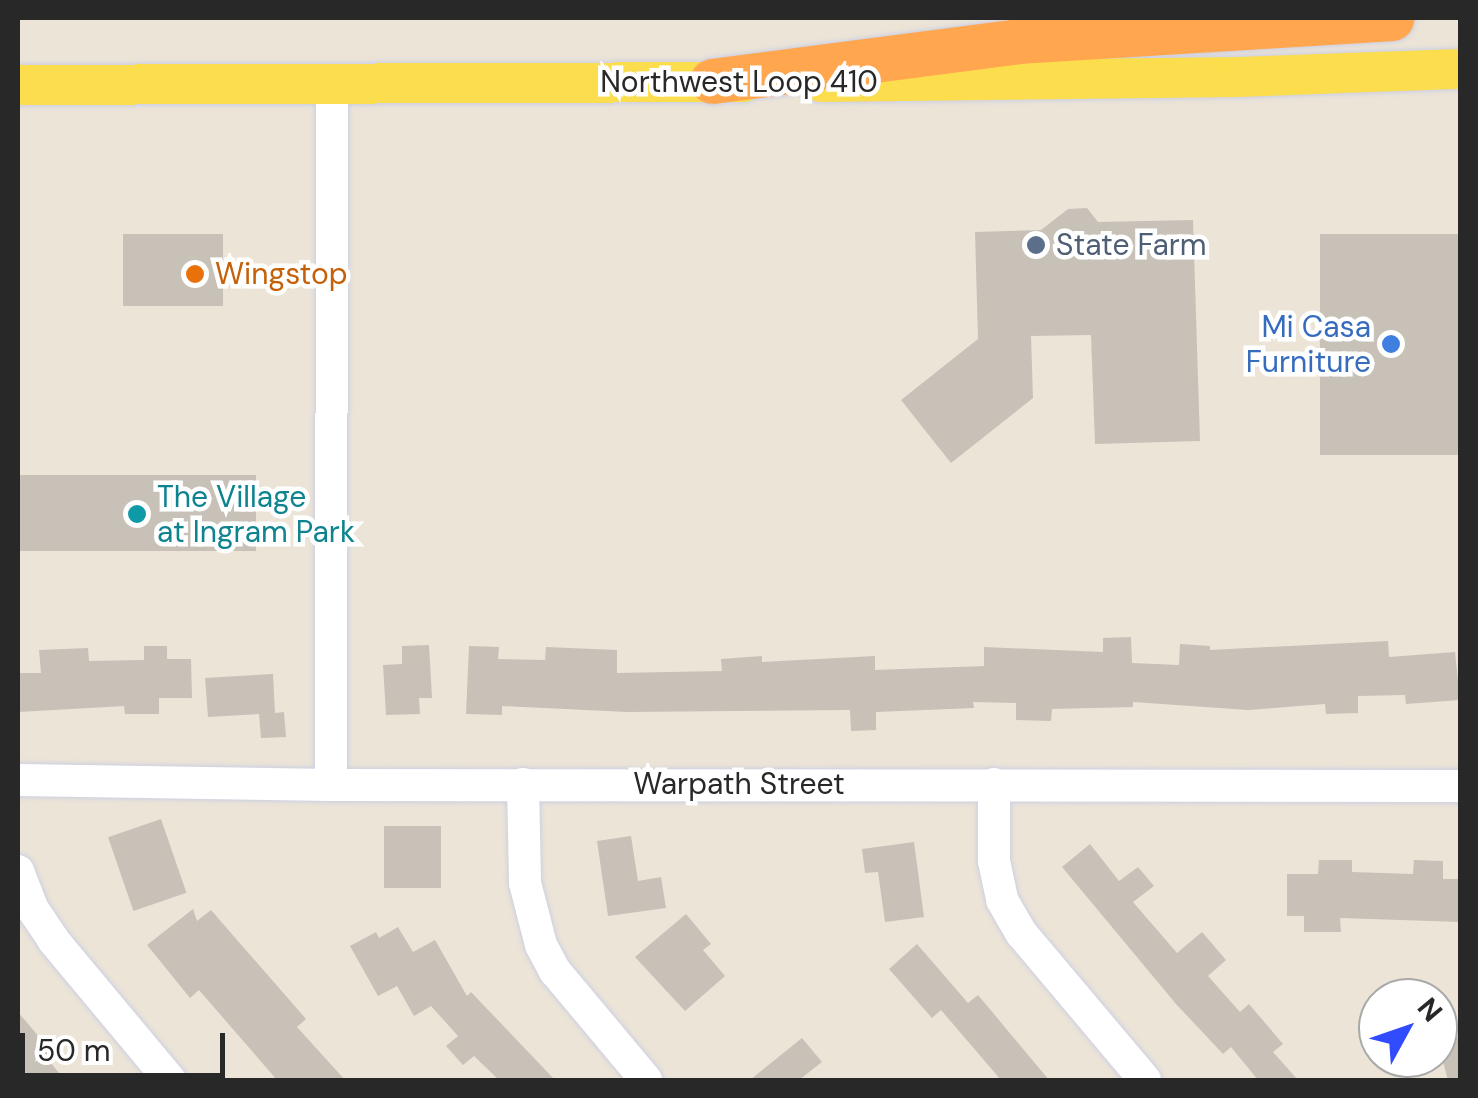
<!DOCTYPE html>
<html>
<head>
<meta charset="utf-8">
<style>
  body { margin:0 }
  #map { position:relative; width:1478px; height:1098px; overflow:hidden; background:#ece4d7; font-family:"DM Sans",sans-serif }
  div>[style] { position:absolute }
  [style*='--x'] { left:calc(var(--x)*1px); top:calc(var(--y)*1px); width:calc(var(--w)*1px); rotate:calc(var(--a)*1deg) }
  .building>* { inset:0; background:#c7c1b8; transform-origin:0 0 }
  .roads { filter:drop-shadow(0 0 2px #cdd0e2) drop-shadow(0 0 2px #cdd0e2) }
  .minor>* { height:32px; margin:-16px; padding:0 16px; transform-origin:16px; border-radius:16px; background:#fff }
  .major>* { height:40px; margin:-20px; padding:0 20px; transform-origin:20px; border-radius:20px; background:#fbdd4d }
  .highway>* { height:45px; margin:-22.5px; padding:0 22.5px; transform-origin:22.5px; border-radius:22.5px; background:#ffa64f }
  .dots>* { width:28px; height:28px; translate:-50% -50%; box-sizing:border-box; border:5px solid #fff; border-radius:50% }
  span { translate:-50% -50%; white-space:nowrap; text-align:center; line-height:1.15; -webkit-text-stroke:9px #fff; paint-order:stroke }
  .street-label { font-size:30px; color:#282828 }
  .service-label { font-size:30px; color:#4e5e75 }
  .left { translate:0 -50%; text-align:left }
  .food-label { font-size:30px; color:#c56008 }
  .shop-label { font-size:30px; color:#366cbe }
  .right { translate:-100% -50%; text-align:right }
  .culture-label { font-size:30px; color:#0d838f }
  .frame { position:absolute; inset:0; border:20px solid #282828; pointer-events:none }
  .north { position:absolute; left:1358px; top:978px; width:100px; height:100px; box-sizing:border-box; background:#fff; border:2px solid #a9a9a9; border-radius:50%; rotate:50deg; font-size:28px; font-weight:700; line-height:40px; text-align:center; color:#282828 }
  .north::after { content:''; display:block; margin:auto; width:35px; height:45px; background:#314bff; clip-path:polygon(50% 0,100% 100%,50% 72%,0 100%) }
  .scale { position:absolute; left:20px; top:1033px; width:205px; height:45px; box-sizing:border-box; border:5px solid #282828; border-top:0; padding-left:12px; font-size:30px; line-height:35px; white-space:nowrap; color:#282828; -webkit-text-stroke:8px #fff; paint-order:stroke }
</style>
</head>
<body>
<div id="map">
  <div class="building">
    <div style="clip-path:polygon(1087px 208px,1098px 222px,1193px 220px,1200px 441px,1095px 444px,1091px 335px,1031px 336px,1033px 398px,951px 463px,901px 400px,978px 339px,975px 232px,1041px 230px,1068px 209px)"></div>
    <div style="left:123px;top:234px;width:100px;height:72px"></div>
    <div style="left:1460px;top:234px;width:221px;height:140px;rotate:90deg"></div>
    <div style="left:18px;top:475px;width:238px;height:76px"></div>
    <div style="clip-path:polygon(1131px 637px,1132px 663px,1179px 665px,1180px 644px,1210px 646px,1210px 650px,1388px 641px,1389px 657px,1455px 652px,1460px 700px,1406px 704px,1405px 695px,1358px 696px,1358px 713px,1326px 714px,1325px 704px,1248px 710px,1133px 702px,1133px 707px,1052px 709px,1051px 721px,1016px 720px,1016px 703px,973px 702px,974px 708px,876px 712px,876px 730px,851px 731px,850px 710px,627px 712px,502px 706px,502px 715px,466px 714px,469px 646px,499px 647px,498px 659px,545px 660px,546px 647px,617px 650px,617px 673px,722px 671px,721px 659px,762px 656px,762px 662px,875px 656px,875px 670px,984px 666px,984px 647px,1103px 652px,1103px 638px)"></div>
    <div style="clip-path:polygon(429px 645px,432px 698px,419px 698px,420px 714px,386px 715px,383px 665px,402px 664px,402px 646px)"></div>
    <div style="clip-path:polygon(144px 646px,167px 646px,167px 659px,191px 659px,192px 698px,159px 698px,159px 714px,125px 714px,124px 706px,18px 712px,18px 673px,41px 673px,39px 650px,88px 648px,89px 661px,144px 660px)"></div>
    <div style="clip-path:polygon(273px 674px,275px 713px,284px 712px,286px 737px,261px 738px,259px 714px,208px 717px,205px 678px)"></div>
    <div style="left:161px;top:819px;width:78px;height:56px;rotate:71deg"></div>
    <div style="left:384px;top:826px;width:57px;height:62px"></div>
    <div style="clip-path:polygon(631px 836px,638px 881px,661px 877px,666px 908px,608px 916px,597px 841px)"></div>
    <div style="clip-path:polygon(914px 842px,924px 917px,885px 922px,878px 872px,865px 873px,862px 849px)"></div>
    <div style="clip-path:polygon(1090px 844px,1119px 881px,1138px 867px,1154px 886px,1133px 902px,1177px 953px,1202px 932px,1226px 960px,1208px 976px,1240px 1012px,1249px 1004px,1283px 1044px,1273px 1052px,1298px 1080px,1258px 1080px,1231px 1047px,1223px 1054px,1176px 1004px,1062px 867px)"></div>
    <div style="clip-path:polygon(1319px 860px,1352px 860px,1352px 872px,1413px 874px,1414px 860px,1443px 861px,1443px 879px,1460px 879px,1460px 922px,1340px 918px,1341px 932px,1304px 932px,1304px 916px,1287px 916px,1287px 874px,1318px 874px)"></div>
    <div style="clip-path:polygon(193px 909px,197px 921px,211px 910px,306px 1019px,297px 1027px,345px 1080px,277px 1080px,199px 990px,190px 998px,147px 945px)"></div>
    <div style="clip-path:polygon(686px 914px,711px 944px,703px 950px,725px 976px,685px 1011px,635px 957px)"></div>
    <div style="clip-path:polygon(398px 927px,413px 952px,435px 940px,467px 996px,471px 992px,555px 1080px,499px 1080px,474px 1056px,463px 1065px,446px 1046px,458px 1036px,431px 1006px,414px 1016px,397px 986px,378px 996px,350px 946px,376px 932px,379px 938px)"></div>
    <div style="clip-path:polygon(917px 944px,968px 1003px,978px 995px,1049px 1080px,1001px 1080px,941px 1010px,932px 1018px,889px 969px)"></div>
    <div style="clip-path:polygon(18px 1012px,51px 1051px,45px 1056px,65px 1080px,18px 1080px)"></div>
    <div style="clip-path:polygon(1460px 1036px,1460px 1080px,1448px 1080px,1438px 1044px)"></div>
    <div style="clip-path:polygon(802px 1038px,822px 1062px,799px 1080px,750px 1080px)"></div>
  </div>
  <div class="roads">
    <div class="minor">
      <div style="--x:18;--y:780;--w:313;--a:0.9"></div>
      <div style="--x:331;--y:785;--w:1129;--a:0.05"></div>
      <div style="--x:523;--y:784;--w:99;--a:88.8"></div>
      <div style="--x:525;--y:883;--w:64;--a:75.5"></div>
      <div style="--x:541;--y:945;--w:30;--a:62"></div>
      <div style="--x:555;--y:971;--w:142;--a:50.1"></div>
      <div style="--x:994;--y:784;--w:77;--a:90"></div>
      <div style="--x:994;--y:861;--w:40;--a:78"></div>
      <div style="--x:1002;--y:900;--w:39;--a:60"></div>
      <div style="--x:1022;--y:934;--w:191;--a:49.9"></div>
      <div style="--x:331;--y:785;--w:700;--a:-89.92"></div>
      <div style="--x:18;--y:871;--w:40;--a:69"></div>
      <div style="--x:32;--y:908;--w:40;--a:56"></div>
      <div style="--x:54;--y:941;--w:181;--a:50.2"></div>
    </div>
    <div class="major">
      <div style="--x:821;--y:82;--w:417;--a:-0.7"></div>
      <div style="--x:1238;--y:77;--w:222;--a:-2.1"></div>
      <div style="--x:18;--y:85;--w:725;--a:-0.24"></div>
    </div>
    <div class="highway">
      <div style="--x:712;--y:81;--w:310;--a:-7.4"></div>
      <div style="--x:1019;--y:41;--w:373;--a:-3.5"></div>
    </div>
  </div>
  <div class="dots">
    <div style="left:1036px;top:245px;background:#5c6f8a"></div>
    <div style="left:195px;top:274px;background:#e8710a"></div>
    <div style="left:1391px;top:344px;background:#3f7fe0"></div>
    <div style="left:137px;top:514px;background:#0f9aa8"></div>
  </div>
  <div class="street-label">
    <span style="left:739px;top:82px">Northwest Loop 410</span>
    <span style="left:739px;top:784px">Warpath Street</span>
  </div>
  <div class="service-label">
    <span class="left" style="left:1056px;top:245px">State Farm</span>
  </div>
  <div class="food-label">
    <span class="left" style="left:215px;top:274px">Wingstop</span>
  </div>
  <div class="shop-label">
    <span class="right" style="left:1371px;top:344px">Mi Casa<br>Furniture</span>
  </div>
  <div class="culture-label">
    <span class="left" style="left:157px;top:514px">The Village<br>at Ingram Park</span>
  </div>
  <div class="frame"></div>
  <div class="north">N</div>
  <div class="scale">50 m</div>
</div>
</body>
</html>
